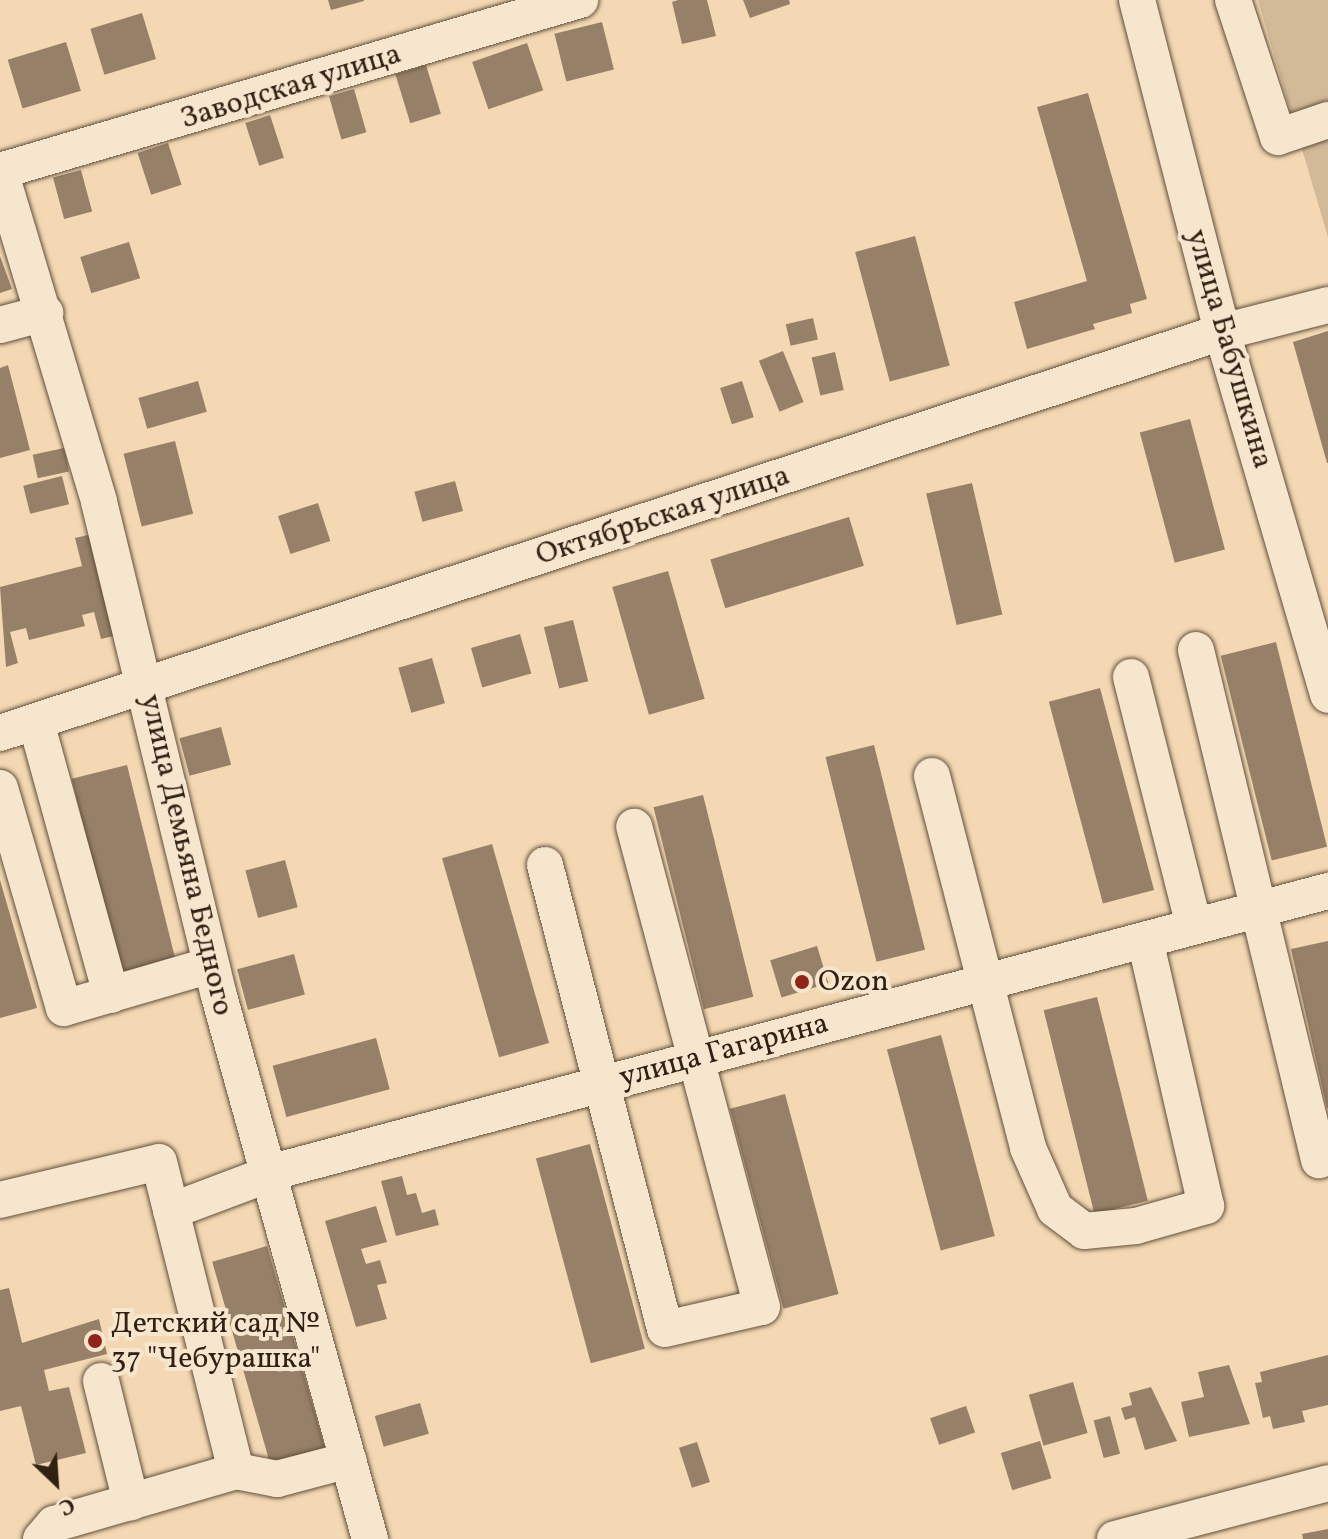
<!DOCTYPE html>
<html>
<head>
<meta charset="utf-8">
<style>
  body { margin:0 }
  #map { position:relative; width:1328px; height:1539px; overflow:hidden; background:#f3d8b3; font-family:Vollkorn,serif }
  div>[style] { position:absolute }
  [style*='--x'] { left:calc(var(--x)*1px); top:calc(var(--y)*1px); width:calc(var(--w)*1px); rotate:calc(var(--a)*1deg) }
  .green>* { inset:0; background:#d2b998 }
  .building>* { inset:0; background:#968067; transform-origin:0 0 }
  .roads { filter:drop-shadow(0 0 2px #624f3c) drop-shadow(0 0 2px #624f3c) }
  .minor>* { height:36px; margin:-18px; padding:0 18px; transform-origin:18px; border-radius:18px; background:#f7e6ce }
  .dots>* { width:22px; height:22px; translate:-50% -50%; box-sizing:border-box; border:4px solid #f7e6ce; border-radius:50% }
  span { translate:-50% -50%; white-space:nowrap; text-align:center; line-height:1.15; -webkit-text-stroke:8px #f7e6ce; paint-order:stroke }
  .street-label { font-size:30px; color:#312114 }
  .poi-label { font-size:30px; color:#312114 }
  .left { translate:0 -50%; text-align:left }
  .north { position:absolute; left:16px; top:1443px; width:80px; height:80px; -webkit-text-stroke:6px #f7e6ce; paint-order:stroke; rotate:155deg; font-size:22px; font-weight:700; line-height:32px; text-align:center; color:#312114 }
  .north::after { content:''; display:block; margin:auto; width:28px; height:36px; background:#312114; clip-path:polygon(50% 0,100% 100%,50% 72%,0 100%) }
</style>
</head>
<body>
<div id="map">
  <div class="green">
    <div style="clip-path:polygon(1258px 0,1328px 0,1328px 237px,1259px 4px)"></div>
  </div>
  <div class="building">
    <div style="clip-path:polygon(328px 0,364px 0,364px 1px,331px 10px)"></div>
    <div style="clip-path:polygon(678px 0,707px 0,716px 36px,682px 44px,672px 2px)"></div>
    <div style="clip-path:polygon(743px 0,789px 0,790px 4px,750px 18px)"></div>
    <div style="left:142px;top:13px;width:48px;height:54px;rotate:73deg"></div>
    <div style="left:602px;top:22px;width:49px;height:49px;rotate:76deg"></div>
    <div style="left:66px;top:42px;width:51px;height:61px;rotate:73deg"></div>
    <div style="left:527px;top:43px;width:50px;height:58px;rotate:71deg"></div>
    <div style="left:426px;top:65px;width:51px;height:32px;rotate:73deg"></div>
    <div style="left:354px;top:89px;width:45px;height:26px;rotate:74deg"></div>
    <div style="clip-path:polygon(1088px 93px,1147px 299px,1130px 304px,1132px 313px,1093px 324px,1095px 329px,1027px 349px,1014px 302px,1087px 281px,1037px 107px)"></div>
    <div style="left:270px;top:115px;width:45px;height:26px;rotate:72deg"></div>
    <div style="left:168px;top:143px;width:44px;height:32px;rotate:72deg"></div>
    <div style="left:81px;top:170px;width:43px;height:29px;rotate:75deg"></div>
    <div style="left:915px;top:236px;width:134px;height:62px;rotate:75deg"></div>
    <div style="left:129px;top:242px;width:38px;height:51px;rotate:73deg"></div>
    <div style="clip-path:polygon(0 256px,12px 289px,0 293px)"></div>
    <div style="left:813px;top:318px;width:22px;height:28px;rotate:77deg"></div>
    <div style="clip-path:polygon(1328px 331px,1328px 463px,1327px 463px,1293px 342px)"></div>
    <div style="left:783px;top:351px;width:55px;height:26px;rotate:68deg"></div>
    <div style="left:835px;top:352px;width:39px;height:24px;rotate:77deg"></div>
    <div style="clip-path:polygon(8px 365px,30px 450px,0 458px,0 368px)"></div>
    <div style="left:198px;top:381px;width:32px;height:62px;rotate:74deg"></div>
    <div style="left:742px;top:381px;width:38px;height:23px;rotate:72deg"></div>
    <div style="left:1190px;top:419px;width:135px;height:52px;rotate:75deg"></div>
    <div style="left:175px;top:441px;width:75px;height:53px;rotate:76deg"></div>
    <div style="left:64px;top:448px;width:24px;height:32px;rotate:78deg"></div>
    <div style="left:62px;top:476px;width:29px;height:40px;rotate:76deg"></div>
    <div style="left:455px;top:481px;width:31px;height:42px;rotate:75deg"></div>
    <div style="left:972px;top:483px;width:135px;height:47px;rotate:77deg"></div>
    <div style="left:318px;top:503px;width:40px;height:42px;rotate:72deg"></div>
    <div style="left:849px;top:517px;width:51px;height:145px;rotate:73deg"></div>
    <div style="clip-path:polygon(92px 534px,118px 635px,101px 639px,94px 612px,82px 615px,85px 626px,29px 640px,26px 628px,10px 632px,18px 663px,6px 667px,0 587px,82px 566px,75px 538px)"></div>
    <div style="left:668px;top:571px;width:133px;height:58px;rotate:74deg"></div>
    <div style="left:573px;top:620px;width:63px;height:30px;rotate:76deg"></div>
    <div style="left:520px;top:634px;width:41px;height:51px;rotate:74deg"></div>
    <div style="left:1276px;top:642px;width:211px;height:57px;rotate:76deg"></div>
    <div style="left:432px;top:658px;width:47px;height:35px;rotate:74deg"></div>
    <div style="left:1100px;top:688px;width:209px;height:53px;rotate:75deg"></div>
    <div style="left:221px;top:727px;width:39px;height:43px;rotate:75deg"></div>
    <div style="left:874px;top:745px;width:211px;height:50px;rotate:76deg"></div>
    <div style="left:127px;top:765px;width:206px;height:57px;rotate:76deg"></div>
    <div style="left:703px;top:795px;width:208px;height:51px;rotate:76deg"></div>
    <div style="left:492px;top:844px;width:207px;height:52px;rotate:74deg"></div>
    <div style="left:285px;top:860px;width:49px;height:41px;rotate:75deg"></div>
    <div style="clip-path:polygon(0 880px,37px 1008px,0 1018px)"></div>
    <div style="clip-path:polygon(1328px 941px,1328px 1108px,1327px 1108px,1291px 949px)"></div>
    <div style="left:817px;top:946px;width:39px;height:49px;rotate:73deg"></div>
    <div style="left:294px;top:954px;width:42px;height:59px;rotate:75deg"></div>
    <div style="left:1097px;top:997px;width:210px;height:55px;rotate:76deg"></div>
    <div style="left:941px;top:1035px;width:208px;height:56px;rotate:75deg"></div>
    <div style="left:376px;top:1038px;width:53px;height:107px;rotate:75deg"></div>
    <div style="left:785px;top:1094px;width:207px;height:57px;rotate:75deg"></div>
    <div style="left:590px;top:1144px;width:212px;height:56px;rotate:75deg"></div>
    <div style="clip-path:polygon(402px 1176px,407px 1195px,416px 1193px,422px 1213px,435px 1209px,439px 1225px,396px 1236px,381px 1181px)"></div>
    <div style="clip-path:polygon(376px 1206px,387px 1242px,361px 1249px,366px 1264px,380px 1260px,387px 1283px,377px 1285px,387px 1319px,356px 1327px,325px 1221px)"></div>
    <div style="left:267px;top:1246px;width:210px;height:57px;rotate:74deg"></div>
    <div style="clip-path:polygon(9px 1288px,22px 1343px,99px 1319px,107px 1354px,44px 1370px,49px 1391px,69px 1387px,86px 1453px,36px 1465px,21px 1406px,0 1411px,0 1290px)"></div>
    <div style="clip-path:polygon(1328px 1355px,1328px 1405px,1302px 1411px,1305px 1422px,1273px 1429px,1270px 1416px,1263px 1418px,1255px 1383px,1262px 1382px,1260px 1372px)"></div>
    <div style="clip-path:polygon(1229px 1365px,1250px 1424px,1189px 1437px,1181px 1402px,1204px 1397px,1198px 1372px)"></div>
    <div style="left:1073px;top:1382px;width:53px;height:46px;rotate:74deg"></div>
    <div style="clip-path:polygon(1151px 1387px,1177px 1441px,1145px 1450px,1135px 1417px,1125px 1420px,1121px 1408px,1132px 1405px,1129px 1393px)"></div>
    <div style="left:420px;top:1403px;width:32px;height:47px;rotate:74deg"></div>
    <div style="left:966px;top:1406px;width:28px;height:38px;rotate:71deg"></div>
    <div style="left:1110px;top:1416px;width:39px;height:17px;rotate:75deg"></div>
    <div style="left:1040px;top:1441px;width:39px;height:41px;rotate:73deg"></div>
    <div style="left:697px;top:1442px;width:42px;height:19px;rotate:72deg"></div>
    <div style="clip-path:polygon(1328px 1529px,1328px 1539px,1303px 1539px,1302px 1534px)"></div>
  </div>
  <div class="roads">
    <div class="minor">
      <div style="--x:1137;--y:0;--w:343;--a:75.6"></div>
      <div style="--x:1222;--y:332;--w:378;--a:73.7"></div>
      <div style="--x:1233;--y:0;--w:144;--a:71.8"></div>
      <div style="--x:1278;--y:137;--w:53;--a:-18.8"></div>
      <div style="--x:0;--y:171;--w:345;--a:73.3"></div>
      <div style="--x:99;--y:502;--w:508;--a:76.35"></div>
      <div style="--x:219;--y:996;--w:564;--a:74.46"></div>
      <div style="--x:0;--y:171;--w:605;--a:-16.43"></div>
      <div style="--x:0;--y:325;--w:47;--a:-14.9"></div>
      <div style="--x:1196;--y:650;--w:525;--a:76.44"></div>
      <div style="--x:1131;--y:677;--w:257;--a:75.8"></div>
      <div style="--x:36;--y:722;--w:283;--a:74.6"></div>
      <div style="--x:0;--y:733;--w:1286;--a:-18.17"></div>
      <div style="--x:1222;--y:332;--w:109;--a:-14.3"></div>
      <div style="--x:932;--y:776;--w:384;--a:75.5"></div>
      <div style="--x:1028;--y:1148;--w:67;--a:66.1"></div>
      <div style="--x:1055;--y:1209;--w:36;--a:37"></div>
      <div style="--x:1084;--y:1231;--w:52;--a:-5.5"></div>
      <div style="--x:1136;--y:1226;--w:73;--a:-15.9"></div>
      <div style="--x:1206;--y:1206;--w:273;--a:-102.9"></div>
      <div style="--x:0;--y:788;--w:229;--a:73.8"></div>
      <div style="--x:64;--y:1008;--w:153;--a:-16.3"></div>
      <div style="--x:545;--y:865;--w:479;--a:75.5"></div>
      <div style="--x:665;--y:1329;--w:99;--a:-12.8"></div>
      <div style="--x:762;--y:1307;--w:497;--a:-104.9"></div>
      <div style="--x:0;--y:1200;--w:163;--a:-13.4"></div>
      <div style="--x:159;--y:1162;--w:318;--a:76"></div>
      <div style="--x:171;--y:1211;--w:116;--a:-20.6"></div>
      <div style="--x:280;--y:1170;--w:1085;--a:-14.91"></div>
      <div style="--x:101;--y:1381;--w:125;--a:76.1"></div>
      <div style="--x:41;--y:1539;--w:20;--a:-49"></div>
      <div style="--x:54;--y:1524;--w:190;--a:-16.2"></div>
      <div style="--x:236;--y:1471;--w:42;--a:11"></div>
      <div style="--x:277;--y:1479;--w:74;--a:-14.8"></div>
      <div style="--x:1115;--y:1539;--w:220;--a:-14.7"></div>
    </div>
  </div>
  <div class="dots">
    <div style="left:802px;top:982px;background:#8f2418"></div>
    <div style="left:95px;top:1341px;background:#8f2418"></div>
  </div>
  <div class="street-label">
    <span style="left:291px;top:87px;rotate:-17deg">Заводская улица</span>
    <span style="left:1229px;top:349px;rotate:74deg">улица Бабушкина</span>
    <span style="left:663px;top:516px;rotate:-18deg">Октябрьская улица</span>
    <span style="left:186px;top:855px;rotate:77deg">улица Демьяна Бедного</span>
    <span style="left:724px;top:1051px;rotate:-15deg">улица Гагарина</span>
  </div>
  <div class="poi-label">
    <span class="left" style="left:818px;top:982px">Ozon</span>
    <span class="left" style="left:111px;top:1341px">Детский сад №<br>37 "Чебурашка"</span>
  </div>
  <div class="north">С</div>
</div>
</body>
</html>
